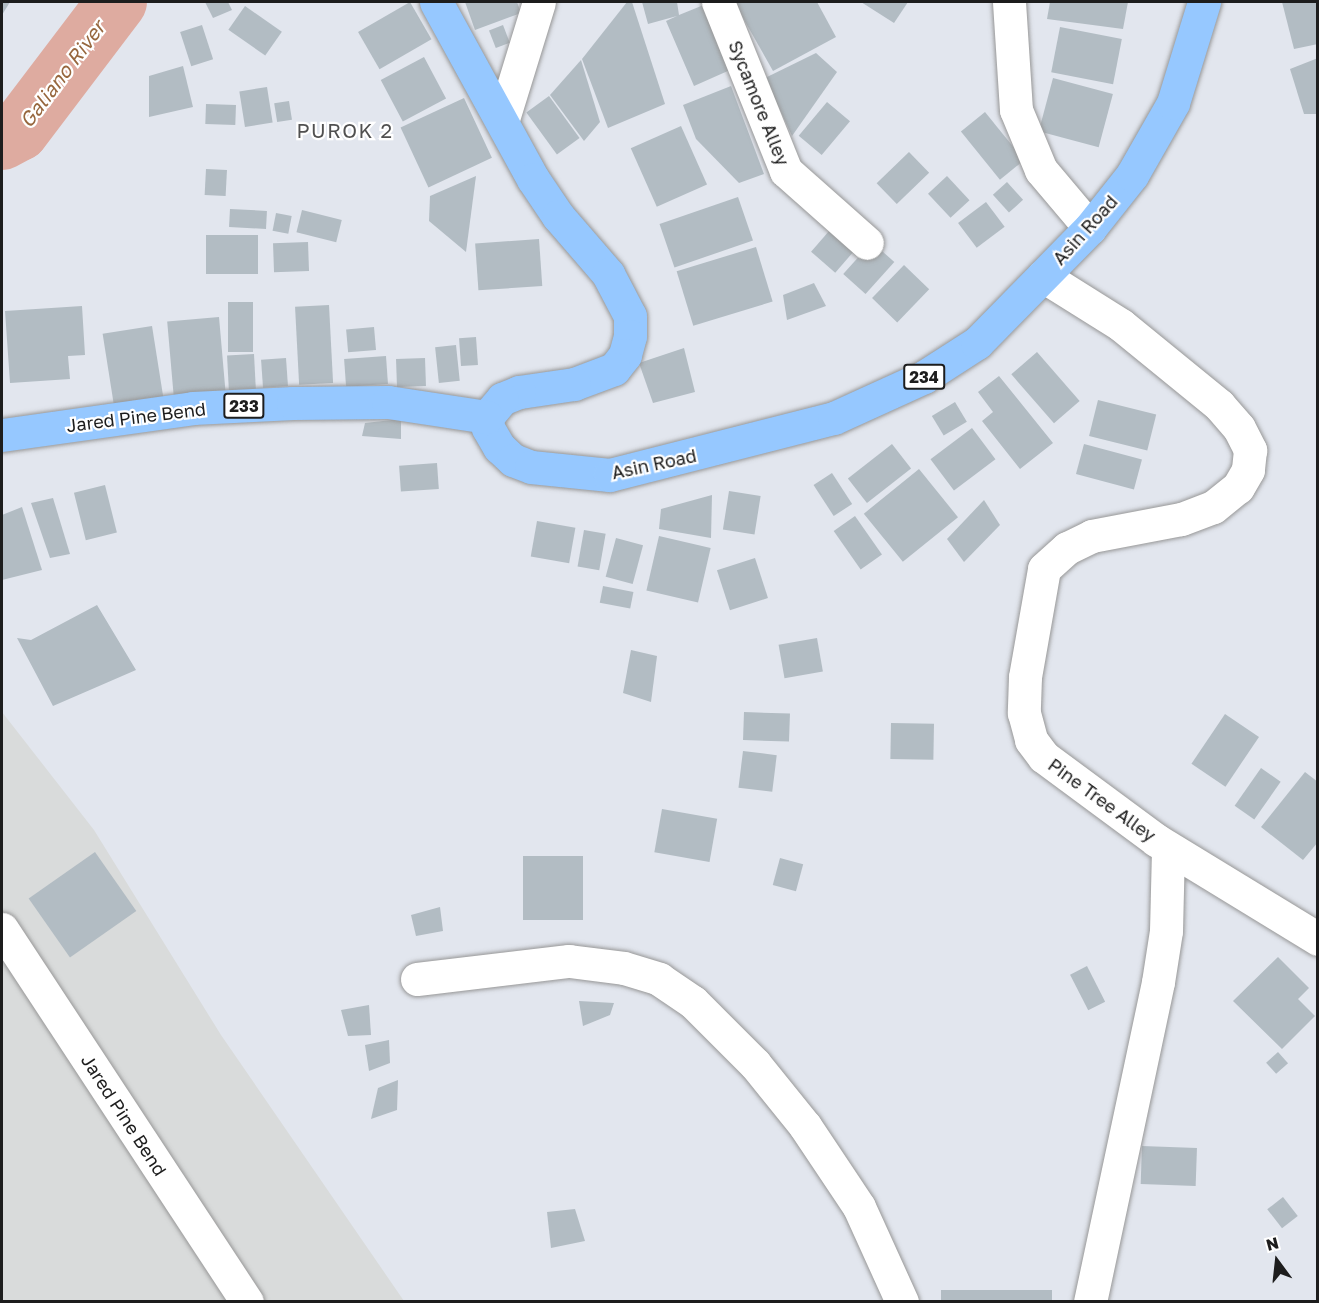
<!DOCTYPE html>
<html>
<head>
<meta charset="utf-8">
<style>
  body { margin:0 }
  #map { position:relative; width:1319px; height:1303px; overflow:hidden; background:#e2e6ee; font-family:"Golos Text",sans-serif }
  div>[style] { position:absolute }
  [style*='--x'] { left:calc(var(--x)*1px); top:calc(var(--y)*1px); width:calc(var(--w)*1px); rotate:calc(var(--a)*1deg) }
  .residential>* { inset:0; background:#d9dbdb }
  .river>* { height:60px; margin:-30px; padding:0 30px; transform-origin:30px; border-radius:30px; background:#deaba0 }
  .building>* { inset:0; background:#b2bcc3; transform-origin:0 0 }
  .roads { filter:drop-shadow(0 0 2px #979797) drop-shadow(0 0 2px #979797) }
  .minor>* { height:33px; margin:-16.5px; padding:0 16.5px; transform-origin:16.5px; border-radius:16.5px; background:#fff }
  .primary>* { height:33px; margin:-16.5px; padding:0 16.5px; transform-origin:16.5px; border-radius:16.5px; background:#96c8ff }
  span { translate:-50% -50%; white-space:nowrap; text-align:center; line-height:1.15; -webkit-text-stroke:4.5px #fff; paint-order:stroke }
  .shield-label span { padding:2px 4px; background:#fff; border:2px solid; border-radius:4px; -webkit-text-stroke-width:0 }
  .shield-label { font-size:16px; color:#1d1d1d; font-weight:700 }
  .street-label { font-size:18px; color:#1d1d1d }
  .water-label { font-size:20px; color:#97673e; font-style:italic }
  .neighbourhood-label { font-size:20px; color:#505050; letter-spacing:1.5px }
  .frame { position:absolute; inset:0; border:3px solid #1d1d1d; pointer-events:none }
  .north { position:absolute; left:1247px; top:1231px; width:60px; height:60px; -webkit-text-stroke:4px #fff; paint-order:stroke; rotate:345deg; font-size:16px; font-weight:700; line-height:24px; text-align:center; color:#1d1d1d }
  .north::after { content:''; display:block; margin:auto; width:21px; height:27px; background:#1d1d1d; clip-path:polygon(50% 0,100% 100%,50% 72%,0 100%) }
</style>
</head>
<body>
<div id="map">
  <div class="residential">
    <div style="clip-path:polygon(2px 712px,94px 830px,221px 1035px,404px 1301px,2px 1301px)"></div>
  </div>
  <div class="river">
    <div style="--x:2;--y:140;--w:19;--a:-28"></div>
    <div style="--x:19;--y:131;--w:162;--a:-52.8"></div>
  </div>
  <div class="building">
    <div style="clip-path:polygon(2px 2px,10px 2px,2px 15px)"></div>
    <div style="clip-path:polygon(205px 2px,228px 2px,232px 10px,213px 18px)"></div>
    <div style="left:410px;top:2px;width:43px;height:60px;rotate:60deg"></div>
    <div style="clip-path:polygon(465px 2px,517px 2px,521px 13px,475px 30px)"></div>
    <div style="clip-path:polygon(627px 2px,632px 2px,665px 104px,608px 128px,582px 59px)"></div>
    <div style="clip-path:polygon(642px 2px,677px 2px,679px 15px,711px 2px,739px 66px,694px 86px,666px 21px,677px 16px,648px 24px)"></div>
    <div style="clip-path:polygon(734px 2px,817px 2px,836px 37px,773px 71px)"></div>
    <div style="clip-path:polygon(861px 2px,908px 2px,894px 23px)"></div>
    <div style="clip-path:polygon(1050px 2px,1128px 2px,1123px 29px,1047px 19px)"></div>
    <div style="clip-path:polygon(1282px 2px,1318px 2px,1318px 44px,1294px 49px)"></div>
    <div style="left:245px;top:6px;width:45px;height:29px;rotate:35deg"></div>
    <div style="left:202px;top:25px;width:36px;height:23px;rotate:72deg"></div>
    <div style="left:503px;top:25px;width:19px;height:15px;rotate:69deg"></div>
    <div style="left:1060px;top:27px;width:63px;height:46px;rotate:11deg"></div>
    <div style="clip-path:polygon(816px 53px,837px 72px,792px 136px,765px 78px)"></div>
    <div style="left:424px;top:57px;width:47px;height:49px;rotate:62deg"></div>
    <div style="clip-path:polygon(1318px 58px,1318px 114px,1304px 114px,1290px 69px)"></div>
    <div style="clip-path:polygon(581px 60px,600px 122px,584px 141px,550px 95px)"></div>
    <div style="clip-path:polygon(183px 66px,193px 107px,149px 117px,149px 76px)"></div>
    <div style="left:1053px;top:78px;width:62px;height:55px;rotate:15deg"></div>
    <div style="clip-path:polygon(731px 86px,764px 174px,739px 183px,696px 139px,683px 105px)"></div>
    <div style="left:267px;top:87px;width:36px;height:28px;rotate:81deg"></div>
    <div style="left:549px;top:96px;width:52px;height:28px;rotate:54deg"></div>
    <div style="left:464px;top:98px;width:66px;height:70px;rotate:65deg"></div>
    <div style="left:289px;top:101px;width:19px;height:15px;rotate:81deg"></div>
    <div style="left:827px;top:102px;width:30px;height:44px;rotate:40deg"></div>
    <div style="left:206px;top:104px;width:30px;height:20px;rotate:2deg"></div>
    <div style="left:985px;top:112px;width:62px;height:31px;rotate:51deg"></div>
    <div style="left:681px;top:126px;width:64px;height:55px;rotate:66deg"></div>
    <div style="left:909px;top:152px;width:29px;height:45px;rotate:46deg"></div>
    <div style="left:206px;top:169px;width:21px;height:26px;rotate:3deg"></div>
    <div style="clip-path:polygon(476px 176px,466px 252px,429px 221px,430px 196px)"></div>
    <div style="left:947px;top:176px;width:33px;height:26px;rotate:47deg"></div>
    <div style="left:1007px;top:182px;width:24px;height:19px;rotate:48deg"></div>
    <div style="left:738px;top:197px;width:46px;height:83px;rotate:71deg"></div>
    <div style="left:986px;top:202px;width:31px;height:35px;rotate:53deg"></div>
    <div style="left:230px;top:209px;width:37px;height:18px;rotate:3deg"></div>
    <div style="left:302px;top:210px;width:41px;height:23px;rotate:14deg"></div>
    <div style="left:276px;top:213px;width:16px;height:18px;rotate:11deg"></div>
    <div style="left:836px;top:223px;width:32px;height:38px;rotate:41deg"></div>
    <div style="left:206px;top:235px;width:52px;height:39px"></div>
    <div style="left:539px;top:239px;width:47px;height:64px;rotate:86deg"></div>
    <div style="left:308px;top:242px;width:29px;height:35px;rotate:88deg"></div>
    <div style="left:872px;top:242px;width:30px;height:43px;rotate:42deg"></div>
    <div style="left:756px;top:247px;width:57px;height:83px;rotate:73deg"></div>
    <div style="left:904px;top:265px;width:35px;height:46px;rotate:44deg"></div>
    <div style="clip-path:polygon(814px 283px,826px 306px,787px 320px,783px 295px)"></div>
    <div style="left:228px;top:302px;width:25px;height:50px"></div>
    <div style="left:329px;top:305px;width:78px;height:34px;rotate:87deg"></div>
    <div style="clip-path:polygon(82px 306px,85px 355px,68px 356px,70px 379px,10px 383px,5px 311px)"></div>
    <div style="left:219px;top:317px;width:77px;height:52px;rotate:85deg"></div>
    <div style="left:152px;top:326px;width:74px;height:50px;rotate:81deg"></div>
    <div style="left:374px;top:327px;width:23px;height:28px;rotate:85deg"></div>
    <div style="left:476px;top:337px;width:28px;height:17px;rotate:86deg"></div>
    <div style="left:456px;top:345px;width:36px;height:21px;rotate:84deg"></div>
    <div style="clip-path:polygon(684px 348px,695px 392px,653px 403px,639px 363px)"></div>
    <div style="left:1037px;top:352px;width:65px;height:34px;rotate:49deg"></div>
    <div style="left:254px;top:354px;width:37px;height:27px;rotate:87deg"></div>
    <div style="left:386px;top:356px;width:28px;height:42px;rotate:86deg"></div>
    <div style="left:286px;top:358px;width:28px;height:25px;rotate:86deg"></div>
    <div style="left:425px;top:358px;width:28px;height:29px;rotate:88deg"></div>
    <div style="clip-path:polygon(999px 376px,1053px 443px,1020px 469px,982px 421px,993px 412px,978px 392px)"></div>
    <div style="left:1098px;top:400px;width:60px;height:37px;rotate:14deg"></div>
    <div style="left:955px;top:402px;width:23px;height:27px;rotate:59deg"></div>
    <div style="clip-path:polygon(401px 419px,401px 439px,362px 436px,365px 423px)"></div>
    <div style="left:972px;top:428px;width:39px;height:52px;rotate:53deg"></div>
    <div style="left:892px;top:444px;width:31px;height:56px;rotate:52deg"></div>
    <div style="left:1084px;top:444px;width:60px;height:31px;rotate:15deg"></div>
    <div style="left:437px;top:463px;width:26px;height:38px;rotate:86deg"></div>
    <div style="left:919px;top:469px;width:62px;height:71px;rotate:51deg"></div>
    <div style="left:832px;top:473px;width:37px;height:22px;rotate:57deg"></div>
    <div style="left:105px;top:485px;width:49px;height:32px;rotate:76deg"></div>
    <div style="left:729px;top:491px;width:32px;height:39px;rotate:9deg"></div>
    <div style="clip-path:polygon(712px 495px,711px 538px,659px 529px,661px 509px)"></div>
    <div style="clip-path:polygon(53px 498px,70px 554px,50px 558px,31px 503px)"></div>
    <div style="clip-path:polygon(984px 500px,1000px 525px,964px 562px,947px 539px)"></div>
    <div style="clip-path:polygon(22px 507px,42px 570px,2px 580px,2px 515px)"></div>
    <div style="left:855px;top:516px;width:47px;height:26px;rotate:55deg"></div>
    <div style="left:537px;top:521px;width:39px;height:36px;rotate:10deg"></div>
    <div style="left:584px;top:530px;width:22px;height:37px;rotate:10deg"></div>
    <div style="left:659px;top:536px;width:53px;height:56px;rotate:13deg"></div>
    <div style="left:616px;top:538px;width:28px;height:40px;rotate:15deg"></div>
    <div style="left:755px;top:558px;width:42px;height:40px;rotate:72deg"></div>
    <div style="left:603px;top:586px;width:31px;height:17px;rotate:11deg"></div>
    <div style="clip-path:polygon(97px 605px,136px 670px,53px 706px,17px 638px,31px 640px)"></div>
    <div style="left:817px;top:638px;width:34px;height:39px;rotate:80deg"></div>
    <div style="clip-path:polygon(631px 650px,657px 656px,651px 702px,623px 693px)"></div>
    <div style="left:744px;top:712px;width:46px;height:28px;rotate:2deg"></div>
    <div style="left:1225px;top:714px;width:41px;height:60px;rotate:34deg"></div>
    <div style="left:891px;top:723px;width:43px;height:36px;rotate:1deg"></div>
    <div style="left:743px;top:751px;width:34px;height:37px;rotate:7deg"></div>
    <div style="left:1261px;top:768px;width:24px;height:46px;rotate:35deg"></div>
    <div style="clip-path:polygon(1305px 772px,1318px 782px,1318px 842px,1303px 860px,1261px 827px)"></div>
    <div style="left:662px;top:809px;width:56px;height:44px;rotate:10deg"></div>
    <div style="left:95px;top:852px;width:72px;height:81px;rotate:55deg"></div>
    <div style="left:523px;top:856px;width:60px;height:64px"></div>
    <div style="left:780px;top:858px;width:24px;height:28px;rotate:15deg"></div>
    <div style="clip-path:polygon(440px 907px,443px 931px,416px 936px,411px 915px)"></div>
    <div style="clip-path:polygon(1278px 957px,1309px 988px,1298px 999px,1315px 1016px,1282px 1049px,1233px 1001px)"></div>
    <div style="left:1087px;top:966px;width:40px;height:19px;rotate:63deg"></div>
    <div style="clip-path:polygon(579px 1001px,614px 1003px,610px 1015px,583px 1026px)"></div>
    <div style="clip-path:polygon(369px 1005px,371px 1035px,348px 1036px,341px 1010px)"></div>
    <div style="clip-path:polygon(389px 1040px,390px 1063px,369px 1071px,365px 1045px)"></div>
    <div style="left:1278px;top:1052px;width:15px;height:16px;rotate:48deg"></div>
    <div style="clip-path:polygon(398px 1080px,397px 1110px,371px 1119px,378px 1088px)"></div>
    <div style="left:1142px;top:1146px;width:55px;height:38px;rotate:2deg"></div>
    <div style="left:1283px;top:1197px;width:24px;height:20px;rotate:52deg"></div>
    <div style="clip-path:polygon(575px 1209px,585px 1241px,551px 1248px,547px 1212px)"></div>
    <div style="left:941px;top:1290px;width:111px;height:12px"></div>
  </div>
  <div class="roads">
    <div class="minor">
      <div style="--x:718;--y:2;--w:182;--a:68.1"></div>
      <div style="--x:786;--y:171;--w:108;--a:41.6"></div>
      <div style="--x:1009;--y:2;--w:108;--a:86.3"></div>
      <div style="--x:1016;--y:110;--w:65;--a:67.4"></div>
      <div style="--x:1041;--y:170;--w:76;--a:49.8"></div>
      <div style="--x:503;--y:119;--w:122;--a:-72.9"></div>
      <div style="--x:1043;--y:276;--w:92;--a:32.1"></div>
      <div style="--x:1121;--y:325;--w:127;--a:39.2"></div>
      <div style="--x:1219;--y:405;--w:30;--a:49"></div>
      <div style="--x:1239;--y:428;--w:25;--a:63"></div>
      <div style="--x:1250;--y:450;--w:20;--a:96"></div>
      <div style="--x:1248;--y:470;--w:20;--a:120"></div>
      <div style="--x:1238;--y:487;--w:32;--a:141"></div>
      <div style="--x:1213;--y:507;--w:34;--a:159"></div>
      <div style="--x:1181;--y:519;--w:91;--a:169.2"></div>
      <div style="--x:1092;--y:536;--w:28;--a:154"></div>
      <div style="--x:1067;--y:548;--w:31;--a:138"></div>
      <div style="--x:1044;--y:569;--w:110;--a:100"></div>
      <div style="--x:1025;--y:677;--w:36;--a:92"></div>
      <div style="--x:1024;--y:713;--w:28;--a:75"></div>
      <div style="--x:1031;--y:740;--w:21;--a:53"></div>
      <div style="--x:1044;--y:757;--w:139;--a:36.5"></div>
      <div style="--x:1156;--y:840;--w:190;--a:31.4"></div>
      <div style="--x:2;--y:929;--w:446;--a:56.7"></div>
      <div style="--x:417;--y:979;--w:153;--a:-6.8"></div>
      <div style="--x:569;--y:961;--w:55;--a:7.3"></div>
      <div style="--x:624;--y:968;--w:37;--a:17"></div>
      <div style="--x:659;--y:979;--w:41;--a:34.1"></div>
      <div style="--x:693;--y:1002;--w:88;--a:45"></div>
      <div style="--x:755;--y:1064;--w:80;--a:51.1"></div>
      <div style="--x:805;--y:1126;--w:97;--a:56.3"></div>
      <div style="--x:859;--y:1207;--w:104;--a:65.6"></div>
      <div style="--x:1090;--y:1302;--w:327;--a:-78"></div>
      <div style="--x:1158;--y:982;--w:52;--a:-81.1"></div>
      <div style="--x:1166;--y:931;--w:83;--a:-88.6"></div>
    </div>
    <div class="primary">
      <div style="--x:436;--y:2;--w:202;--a:61.3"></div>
      <div style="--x:533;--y:179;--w:45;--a:56"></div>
      <div style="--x:558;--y:216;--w:77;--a:49.2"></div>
      <div style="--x:608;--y:274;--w:47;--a:62.4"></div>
      <div style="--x:630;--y:316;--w:20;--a:90"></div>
      <div style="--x:630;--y:336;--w:20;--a:105"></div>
      <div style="--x:625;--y:355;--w:18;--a:128"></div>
      <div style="--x:614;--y:369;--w:43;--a:159.4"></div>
      <div style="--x:574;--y:384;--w:56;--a:171.7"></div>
      <div style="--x:519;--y:392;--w:18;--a:158"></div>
      <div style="--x:502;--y:399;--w:23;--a:130"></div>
      <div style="--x:487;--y:417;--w:11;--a:85"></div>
      <div style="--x:488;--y:428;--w:22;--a:60"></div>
      <div style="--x:499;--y:447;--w:19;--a:43"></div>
      <div style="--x:513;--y:460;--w:19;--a:21"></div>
      <div style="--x:531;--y:467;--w:79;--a:5.8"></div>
      <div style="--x:610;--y:475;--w:231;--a:-14.3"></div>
      <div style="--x:834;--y:418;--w:99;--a:-24.5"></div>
      <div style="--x:924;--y:377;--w:63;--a:-32.7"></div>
      <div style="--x:977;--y:343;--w:161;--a:-45.5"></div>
      <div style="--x:1090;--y:228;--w:68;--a:-51.6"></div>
      <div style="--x:1132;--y:175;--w:83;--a:-60.3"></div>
      <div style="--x:1173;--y:103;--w:106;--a:-72.9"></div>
      <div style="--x:2;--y:435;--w:193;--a:-8"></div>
      <div style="--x:193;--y:408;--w:100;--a:-2.9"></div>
      <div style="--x:293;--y:403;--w:95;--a:-0.6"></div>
      <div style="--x:388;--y:402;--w:100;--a:8.6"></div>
    </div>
  </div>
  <div class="shield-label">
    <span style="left:924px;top:377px">234</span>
    <span style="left:244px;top:406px">233</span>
  </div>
  <div class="street-label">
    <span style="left:759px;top:103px;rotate:68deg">Sycamore Alley</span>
    <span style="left:1085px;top:230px;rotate:-48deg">Asin Road</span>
    <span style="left:136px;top:417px;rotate:-7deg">Jared Pine Bend</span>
    <span style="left:654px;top:464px;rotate:-12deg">Asin Road</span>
    <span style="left:1102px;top:800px;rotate:36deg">Pine Tree Alley</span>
    <span style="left:124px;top:1115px;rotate:57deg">Jared Pine Bend</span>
  </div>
  <div class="water-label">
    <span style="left:62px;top:74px;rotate:-53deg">Galiano River</span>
  </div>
  <div class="neighbourhood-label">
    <span style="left:345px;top:130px">PUROK 2</span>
  </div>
  <div class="frame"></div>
  <div class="north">N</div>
</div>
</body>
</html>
